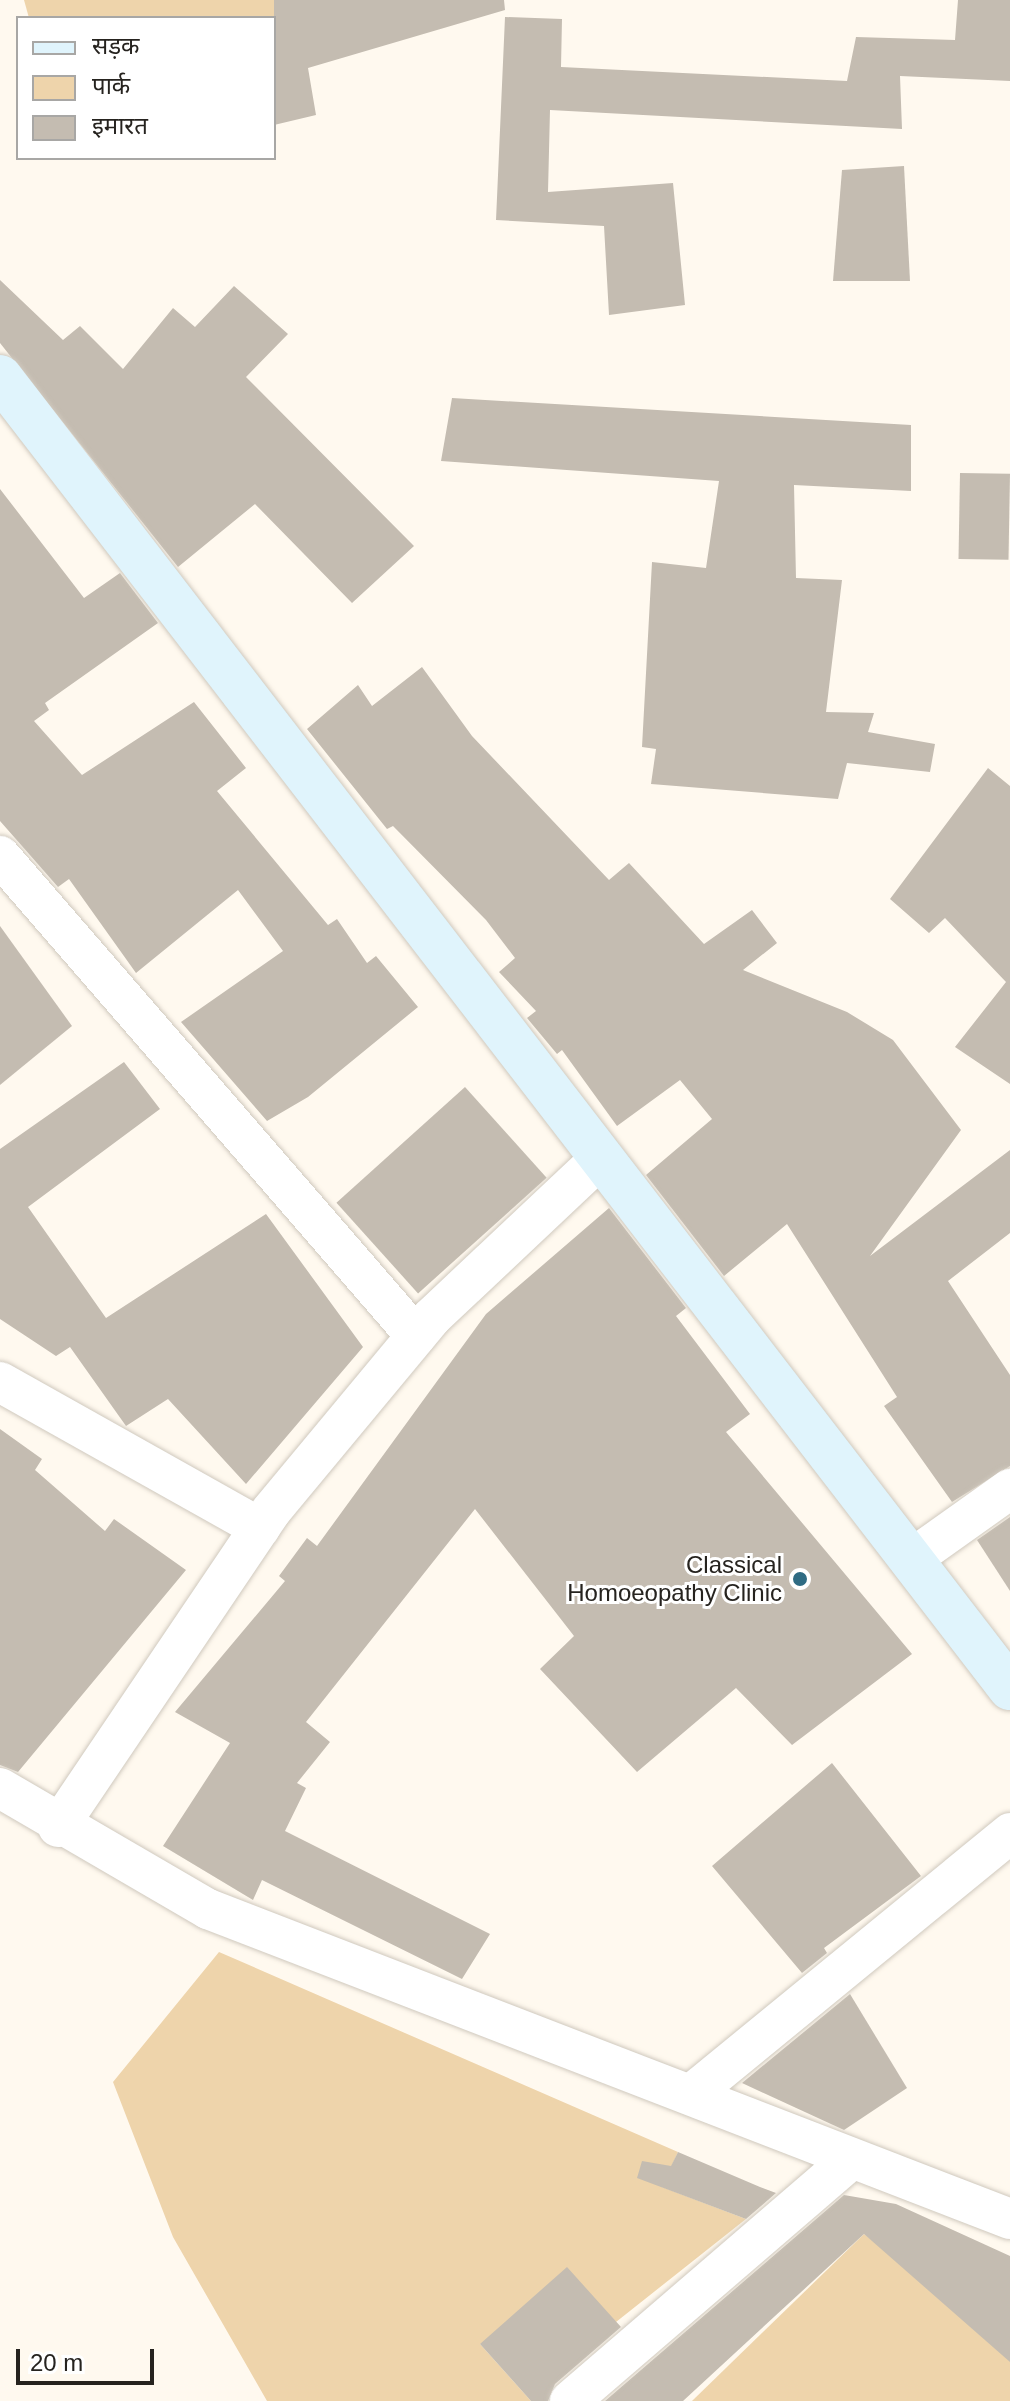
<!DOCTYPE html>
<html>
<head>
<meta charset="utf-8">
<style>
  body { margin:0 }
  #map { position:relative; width:1010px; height:2401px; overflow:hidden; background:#fff9ef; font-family:Helvetica,"Noto Sans Devanagari",sans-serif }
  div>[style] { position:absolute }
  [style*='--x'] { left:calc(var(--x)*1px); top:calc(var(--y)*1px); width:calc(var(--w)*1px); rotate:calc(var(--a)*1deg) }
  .green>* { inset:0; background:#eed4ab }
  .building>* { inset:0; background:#c4bcb1; transform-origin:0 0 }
  .roads { filter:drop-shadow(0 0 2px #d0c9be) drop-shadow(0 0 2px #d0c9be) }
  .street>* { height:40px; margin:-20px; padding:0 20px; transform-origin:20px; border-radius:20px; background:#fff }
  .secondary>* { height:44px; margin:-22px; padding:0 22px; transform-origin:22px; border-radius:22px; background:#e0f4fc }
  .dots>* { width:22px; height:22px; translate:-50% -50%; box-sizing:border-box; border:4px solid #fff; border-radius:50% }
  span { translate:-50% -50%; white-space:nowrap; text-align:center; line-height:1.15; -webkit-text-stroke:6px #fff; paint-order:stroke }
  .poi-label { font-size:24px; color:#26231f }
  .right { translate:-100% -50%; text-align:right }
  .legend { position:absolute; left:16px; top:16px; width:260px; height:144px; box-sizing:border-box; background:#fff; border:2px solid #a8a7a5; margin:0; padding:10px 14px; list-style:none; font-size:24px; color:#26231f }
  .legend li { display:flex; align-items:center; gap:16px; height:40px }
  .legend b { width:40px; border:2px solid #a8a7a5 }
  .scale { position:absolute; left:16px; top:2349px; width:138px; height:36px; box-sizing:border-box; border:4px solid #26231f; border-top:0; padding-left:10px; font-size:24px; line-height:28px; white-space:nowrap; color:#26231f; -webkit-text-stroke:6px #fff; paint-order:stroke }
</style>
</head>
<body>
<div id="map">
  <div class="green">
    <div style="clip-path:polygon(24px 0,369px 0,274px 18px,29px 18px)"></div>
    <div style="clip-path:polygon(219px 1952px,678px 2152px,662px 2187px,746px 2219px,616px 2322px,480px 2344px,531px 2401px,267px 2401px,173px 2237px,113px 2082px)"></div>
    <div style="clip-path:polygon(864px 2234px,1010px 2347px,1010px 2401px,692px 2401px)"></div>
  </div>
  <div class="building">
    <div style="clip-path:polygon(274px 0,504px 0,505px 10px,308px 68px,316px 115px,274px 125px)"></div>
    <div style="clip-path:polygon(958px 0,1010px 0,1010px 81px,900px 76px,902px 129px,550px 110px,548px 192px,673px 183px,685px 305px,609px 315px,604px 226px,496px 220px,505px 17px,562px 19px,561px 67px,847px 81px,856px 37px,955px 40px)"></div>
    <div style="clip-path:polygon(904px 166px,910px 281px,833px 281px,842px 170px)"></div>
    <div style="clip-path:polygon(0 280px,63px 340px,80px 326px,123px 369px,173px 308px,195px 327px,234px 286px,288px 334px,246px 377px,414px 546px,352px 603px,255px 504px,178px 567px,0 343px)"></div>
    <div style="clip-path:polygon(452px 398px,911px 425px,911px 491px,794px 485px,796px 578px,842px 580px,826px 712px,874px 713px,868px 732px,935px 744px,930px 772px,847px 763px,838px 799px,651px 784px,656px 749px,642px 747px,652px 562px,706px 568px,719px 481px,441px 461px)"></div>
    <div style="left:960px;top:473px;width:50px;height:86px;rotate:1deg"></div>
    <div style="clip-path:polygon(0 489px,84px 598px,120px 573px,158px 623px,45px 703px,49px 710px,34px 721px,82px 775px,194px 702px,246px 768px,217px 791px,328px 925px,337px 919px,367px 963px,376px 956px,418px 1007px,308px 1097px,267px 1121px,181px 1022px,283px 951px,238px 890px,136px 973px,69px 879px,58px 887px,0 821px)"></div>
    <div style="clip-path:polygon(422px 667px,472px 736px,609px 880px,629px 863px,704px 944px,752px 910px,777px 943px,743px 970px,847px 1012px,893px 1040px,961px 1130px,870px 1256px,1010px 1150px,1010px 1233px,948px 1281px,1010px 1375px,1010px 1466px,952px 1502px,884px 1406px,897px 1397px,787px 1224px,724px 1276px,646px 1175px,712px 1119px,680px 1080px,617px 1126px,562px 1050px,557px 1054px,527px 1018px,536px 1011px,499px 972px,515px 958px,486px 920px,393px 826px,387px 829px,307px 729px,358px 685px,372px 706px)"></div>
    <div style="clip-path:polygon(988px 768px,1010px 786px,1010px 1084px,955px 1047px,1006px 982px,945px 918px,929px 933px,890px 899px)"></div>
    <div style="clip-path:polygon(0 926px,72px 1026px,0 1085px)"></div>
    <div style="clip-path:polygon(124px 1062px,160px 1109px,28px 1207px,106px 1318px,266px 1214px,363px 1347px,246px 1484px,168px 1399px,126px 1426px,70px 1347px,56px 1356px,0 1319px,0 1149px)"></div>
    <div style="left:465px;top:1087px;width:122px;height:173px;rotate:48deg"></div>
    <div style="clip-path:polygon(609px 1208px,686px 1308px,676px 1316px,750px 1414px,726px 1432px,912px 1654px,792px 1745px,736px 1688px,637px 1772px,540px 1669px,574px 1636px,475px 1509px,306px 1722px,330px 1742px,297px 1783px,306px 1788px,285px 1831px,490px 1934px,462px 1979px,262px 1880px,253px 1900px,163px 1846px,230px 1743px,175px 1712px,285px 1581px,279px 1576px,307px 1538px,317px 1546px,486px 1314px)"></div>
    <div style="clip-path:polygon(0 1429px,42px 1459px,35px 1470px,105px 1531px,114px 1519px,186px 1570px,18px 1772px,0 1765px)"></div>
    <div style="clip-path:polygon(1010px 1517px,1010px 1591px,977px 1540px)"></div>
    <div style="clip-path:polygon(832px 1763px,921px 1876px,824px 1948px,827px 1953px,802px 1973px,712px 1866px)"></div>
    <div style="clip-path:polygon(850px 1994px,907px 2088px,844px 2130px,742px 2083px)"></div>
    <div style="clip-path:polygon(678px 2152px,760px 2187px,776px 2193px,746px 2219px,637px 2178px,642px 2161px,671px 2166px)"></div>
    <div style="clip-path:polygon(844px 2195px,896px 2204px,1010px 2256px,1010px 2362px,864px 2234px,683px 2401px,605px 2401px)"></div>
    <div style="clip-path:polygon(567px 2267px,621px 2327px,555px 2384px,548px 2401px,531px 2401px,480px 2344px)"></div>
  </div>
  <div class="roads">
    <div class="street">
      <div style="--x:0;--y:856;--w:635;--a:49.09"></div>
      <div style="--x:0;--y:1382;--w:298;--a:29.3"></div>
      <div style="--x:910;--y:1560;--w:123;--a:-35.4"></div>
      <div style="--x:0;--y:1788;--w:241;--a:30.2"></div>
      <div style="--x:208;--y:1909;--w:860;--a:21.13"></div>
      <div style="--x:58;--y:1827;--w:381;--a:-56"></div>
      <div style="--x:271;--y:1511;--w:251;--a:-50.3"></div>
      <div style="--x:431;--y:1318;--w:233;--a:-43.3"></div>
      <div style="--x:694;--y:2092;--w:409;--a:-39.3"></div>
      <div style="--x:570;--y:2401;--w:371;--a:-40.7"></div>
    </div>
    <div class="secondary">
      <div style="--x:0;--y:377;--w:1655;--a:52.39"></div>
    </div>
  </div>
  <div class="dots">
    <div style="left:800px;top:1579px;background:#2f6b83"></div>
  </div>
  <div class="poi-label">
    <span class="right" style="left:782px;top:1579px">Classical<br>Homoeopathy Clinic</span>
  </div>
  <ul class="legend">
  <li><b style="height:10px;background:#e0f4fc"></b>सड़क</li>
  <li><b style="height:22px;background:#eed4ab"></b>पार्क</li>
  <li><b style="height:22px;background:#c4bcb1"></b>इमारत</li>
  </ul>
  <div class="scale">20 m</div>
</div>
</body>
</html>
